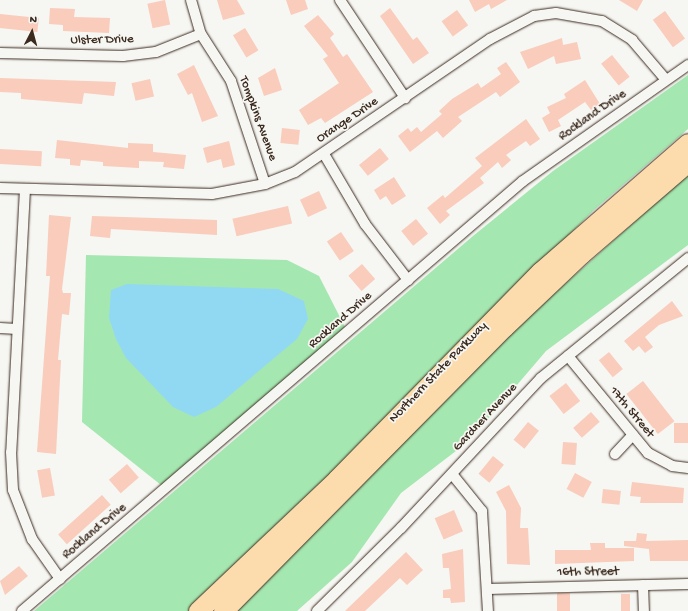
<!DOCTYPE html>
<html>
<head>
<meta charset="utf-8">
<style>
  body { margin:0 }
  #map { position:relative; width:688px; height:611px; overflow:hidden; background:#f6f6f2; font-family:"Gochi Hand",sans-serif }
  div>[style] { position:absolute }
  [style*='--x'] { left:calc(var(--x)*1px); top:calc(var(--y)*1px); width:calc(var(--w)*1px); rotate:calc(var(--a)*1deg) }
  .green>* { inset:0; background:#a5e7b1 }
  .water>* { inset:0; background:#91d9f3 }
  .building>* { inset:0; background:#f9ccbc; transform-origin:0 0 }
  .roads { filter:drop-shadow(0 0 1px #3b2a1e) drop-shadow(0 0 1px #3b2a1e) }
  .street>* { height:10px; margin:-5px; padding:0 5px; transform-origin:5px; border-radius:5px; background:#f6f6f2 }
  .highway>* { height:19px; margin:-9.5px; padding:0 9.5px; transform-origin:9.5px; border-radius:9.5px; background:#fcdcac }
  span { translate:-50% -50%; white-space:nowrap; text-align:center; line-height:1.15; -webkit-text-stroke:3.5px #f6f6f2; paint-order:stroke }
  .street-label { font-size:13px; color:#3b2a1e }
  .north { position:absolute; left:12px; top:12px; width:40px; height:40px; -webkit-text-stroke:3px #f6f6f2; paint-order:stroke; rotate:6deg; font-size:11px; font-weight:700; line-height:16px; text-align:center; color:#3b2a1e }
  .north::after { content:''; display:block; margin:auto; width:14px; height:18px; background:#3b2a1e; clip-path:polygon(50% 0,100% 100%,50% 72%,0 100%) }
</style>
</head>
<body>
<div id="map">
  <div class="green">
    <div style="clip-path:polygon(688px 75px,688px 129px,594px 210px,395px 407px,275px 532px,191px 611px,34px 611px,473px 236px,553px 171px)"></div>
    <div style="clip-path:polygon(688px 174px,688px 245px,546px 351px,469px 441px,401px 493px,352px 562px,297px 611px,233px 611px,518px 326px)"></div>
    <div style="clip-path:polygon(86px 255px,287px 260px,319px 276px,348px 333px,166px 489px,82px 422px)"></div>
  </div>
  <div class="water">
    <div style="clip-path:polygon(127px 284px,278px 289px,304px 301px,308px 319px,297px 339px,216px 407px,194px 417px,173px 407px,126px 358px,116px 339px,109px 318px,111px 290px)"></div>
  </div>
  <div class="building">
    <div style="left:165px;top:0;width:25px;height:18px;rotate:78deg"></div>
    <div style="clip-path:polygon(217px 0,237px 0,245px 14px,223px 20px)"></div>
    <div style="clip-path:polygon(286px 0,305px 0,308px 9px,291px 15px)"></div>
    <div style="clip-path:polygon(469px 0,507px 0,491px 9px,489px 4px,475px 12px)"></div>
    <div style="clip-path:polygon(619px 0,643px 0,637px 11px)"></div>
    <div style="clip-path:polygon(50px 8px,75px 9px,74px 17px,110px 18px,109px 33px,63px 31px,63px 25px,49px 24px)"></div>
    <div style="clip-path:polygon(390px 8px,413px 40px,417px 37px,429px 53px,413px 64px,380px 16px)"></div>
    <div style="left:457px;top:10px;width:19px;height:19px;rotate:54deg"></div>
    <div style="left:665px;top:11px;width:34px;height:15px;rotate:54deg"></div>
    <div style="left:0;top:14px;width:39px;height:14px;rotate:6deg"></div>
    <div style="clip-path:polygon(318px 15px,334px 34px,330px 38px,343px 57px,347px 54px,373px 92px,325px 123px,321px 118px,308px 125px,299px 110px,339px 83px,323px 59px,328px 56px,304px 26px)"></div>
    <div style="left:245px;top:28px;width:26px;height:14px;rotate:59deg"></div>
    <div style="clip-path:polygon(562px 38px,563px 45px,577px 42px,581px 59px,556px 64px,554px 56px,528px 69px,520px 52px)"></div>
    <div style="left:612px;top:55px;width:28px;height:14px;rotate:51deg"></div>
    <div style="clip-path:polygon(506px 62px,520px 82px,500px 97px,496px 92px,458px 117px,462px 121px,443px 138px,437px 131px,410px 152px,398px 136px,408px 128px,411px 132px,417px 127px,421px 132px,442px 114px,439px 111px,452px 99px,478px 83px,481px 88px,501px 74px,497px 68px)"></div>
    <div style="clip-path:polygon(194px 65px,218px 116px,202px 122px,192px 93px,188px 95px,177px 74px)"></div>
    <div style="clip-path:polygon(275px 68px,282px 90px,264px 96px,258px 78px)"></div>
    <div style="clip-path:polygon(0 78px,116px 82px,114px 96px,84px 93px,82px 104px,21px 99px,21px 93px,0 92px)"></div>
    <div style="left:150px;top:79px;width:18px;height:19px;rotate:77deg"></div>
    <div style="clip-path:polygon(585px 80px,600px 104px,591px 110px,585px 102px,558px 120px,561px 126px,549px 132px,542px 118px,550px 113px,547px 107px,566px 98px,564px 94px)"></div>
    <div style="clip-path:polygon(526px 119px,540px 139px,530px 146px,526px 141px,506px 155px,511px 160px,502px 168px,498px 162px,480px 178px,484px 183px,446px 211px,450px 215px,440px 224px,427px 208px,443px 195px,445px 198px,482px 166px,475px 158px)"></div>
    <div style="left:282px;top:128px;width:18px;height:15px;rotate:6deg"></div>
    <div style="clip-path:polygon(57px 140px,128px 148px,128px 143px,153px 144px,153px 152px,186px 155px,184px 169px,163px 167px,164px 162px,139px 161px,139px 168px,103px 166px,103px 162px,81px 160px,80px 166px,70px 165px,70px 159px,55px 158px)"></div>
    <div style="clip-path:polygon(229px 141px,235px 165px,223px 168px,221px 159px,207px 163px,203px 148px)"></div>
    <div style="left:380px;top:148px;width:14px;height:27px;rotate:51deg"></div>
    <div style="left:0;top:149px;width:42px;height:15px;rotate:3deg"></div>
    <div style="clip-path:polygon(394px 177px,406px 196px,392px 205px,386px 196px,380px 200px,374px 190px)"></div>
    <div style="left:319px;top:191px;width:19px;height:21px;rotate:65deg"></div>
    <div style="left:288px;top:206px;width:18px;height:57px;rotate:77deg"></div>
    <div style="clip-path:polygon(49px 215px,71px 217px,62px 289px,63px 293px,71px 293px,69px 315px,62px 314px,58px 360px,61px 360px,56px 454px,37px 452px,50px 276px,46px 276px)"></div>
    <div style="clip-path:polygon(92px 216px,217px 220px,217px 235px,111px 229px,110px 238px,90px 236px)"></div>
    <div style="left:416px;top:219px;width:19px;height:19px;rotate:51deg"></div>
    <div style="left:341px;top:232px;width:23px;height:17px;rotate:56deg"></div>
    <div style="left:362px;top:264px;width:20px;height:18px;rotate:49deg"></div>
    <div style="clip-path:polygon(672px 301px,683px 316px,659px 325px,645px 337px,653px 347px,645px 353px,639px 346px,633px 351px,624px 341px)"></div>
    <div style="left:609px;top:352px;width:22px;height:13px;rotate:51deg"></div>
    <div style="left:643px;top:381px;width:51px;height:21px;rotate:52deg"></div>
    <div style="left:566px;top:383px;width:23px;height:21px;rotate:52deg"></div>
    <div style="left:591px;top:412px;width:13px;height:24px;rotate:48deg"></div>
    <div style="left:528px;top:422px;width:14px;height:23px;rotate:39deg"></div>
    <div style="left:674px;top:423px;width:14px;height:20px"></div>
    <div style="left:563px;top:442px;width:14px;height:22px;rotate:4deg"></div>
    <div style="left:493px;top:456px;width:14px;height:23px;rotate:39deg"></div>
    <div style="left:127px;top:464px;width:18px;height:24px;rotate:49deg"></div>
    <div style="left:50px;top:468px;width:28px;height:13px;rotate:80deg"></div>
    <div style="left:575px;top:473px;width:19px;height:18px;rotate:28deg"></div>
    <div style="clip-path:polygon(632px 482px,684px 488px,683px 503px,640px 503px,641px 497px,630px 496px)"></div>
    <div style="clip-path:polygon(509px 485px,521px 508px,520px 528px,528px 528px,530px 565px,507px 564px,506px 511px,496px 492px)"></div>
    <div style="left:603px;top:489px;width:18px;height:14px;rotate:6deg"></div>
    <div style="left:102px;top:495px;width:13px;height:59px;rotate:48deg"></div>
    <div style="left:454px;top:510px;width:23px;height:21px;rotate:67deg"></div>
    <div style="clip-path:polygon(637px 533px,647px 534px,646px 541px,688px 540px,688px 561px,650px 561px,649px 549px,624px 546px,624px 541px,636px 541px)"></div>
    <div style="clip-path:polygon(590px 543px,605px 543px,605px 548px,634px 548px,634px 561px,555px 564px,555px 550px,591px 550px)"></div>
    <div style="clip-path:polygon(463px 549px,465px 602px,451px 603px,450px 598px,443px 598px,443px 590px,451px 589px,449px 568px,443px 568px,442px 554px)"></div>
    <div style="clip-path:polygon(406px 552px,423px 570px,407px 585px,400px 578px,365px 611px,345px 611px)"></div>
    <div style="clip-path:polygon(19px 566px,28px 576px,5px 595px,0 581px)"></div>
    <div style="left:570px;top:593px;width:18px;height:13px;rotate:90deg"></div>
    <div style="left:621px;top:594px;width:9px;height:17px"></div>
  </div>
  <div class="roads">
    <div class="street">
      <div style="--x:191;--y:0;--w:35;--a:74"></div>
      <div style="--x:201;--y:34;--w:56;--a:57.4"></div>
      <div style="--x:231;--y:81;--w:108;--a:71.7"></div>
      <div style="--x:340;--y:0;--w:118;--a:56.4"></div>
      <div style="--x:0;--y:53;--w:123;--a:1.4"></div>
      <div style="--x:123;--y:56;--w:33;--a:-7"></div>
      <div style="--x:156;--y:52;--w:48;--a:-21.8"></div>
      <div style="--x:324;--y:154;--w:81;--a:59.6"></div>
      <div style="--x:365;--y:224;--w:71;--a:52.5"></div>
      <div style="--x:0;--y:188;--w:212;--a:1.6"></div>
      <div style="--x:212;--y:194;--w:54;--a:-10.7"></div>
      <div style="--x:265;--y:184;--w:32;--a:-22"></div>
      <div style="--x:295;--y:172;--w:236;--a:-34.3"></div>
      <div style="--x:490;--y:39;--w:50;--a:-27.6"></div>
      <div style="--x:534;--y:16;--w:22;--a:-8"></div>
      <div style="--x:556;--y:13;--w:47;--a:9.9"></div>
      <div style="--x:602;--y:21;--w:36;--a:32"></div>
      <div style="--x:632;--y:40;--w:52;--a:49.6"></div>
      <div style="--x:25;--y:189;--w:263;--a:93"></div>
      <div style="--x:11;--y:452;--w:38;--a:87"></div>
      <div style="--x:13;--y:490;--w:53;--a:68.8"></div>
      <div style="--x:32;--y:539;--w:49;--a:55"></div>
      <div style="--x:0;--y:328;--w:17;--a:3"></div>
      <div style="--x:568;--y:356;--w:126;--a:50.5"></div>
      <div style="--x:648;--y:453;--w:27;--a:28"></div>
      <div style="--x:672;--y:466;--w:16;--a:7"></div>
      <div style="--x:615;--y:454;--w:26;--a:-47"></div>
      <div style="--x:452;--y:474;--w:48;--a:51"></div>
      <div style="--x:482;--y:511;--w:100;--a:86.6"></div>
      <div style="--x:643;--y:585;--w:26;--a:88"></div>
      <div style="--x:488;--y:589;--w:200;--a:-1.4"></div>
      <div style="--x:22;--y:611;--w:660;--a:-40.64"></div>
      <div style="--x:523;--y:181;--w:202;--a:-35.1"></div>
      <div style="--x:317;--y:611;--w:118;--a:-44.7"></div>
      <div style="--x:401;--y:528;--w:205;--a:-47"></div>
      <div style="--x:541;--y:378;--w:190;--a:-39.2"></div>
    </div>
    <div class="highway">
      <div style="--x:198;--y:611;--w:192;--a:-43.5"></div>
      <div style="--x:337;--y:479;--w:290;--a:-45.6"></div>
      <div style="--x:540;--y:272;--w:196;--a:-41.1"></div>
      <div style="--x:223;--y:611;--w:400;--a:-45.3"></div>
      <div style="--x:504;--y:327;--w:106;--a:-43.5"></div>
      <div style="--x:581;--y:254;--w:141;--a:-40.7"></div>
    </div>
  </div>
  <div class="street-label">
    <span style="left:102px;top:41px;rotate:-1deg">Ulster Drive</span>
    <span style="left:593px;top:116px;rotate:-35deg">Rockland Drive</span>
    <span style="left:257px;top:119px;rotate:70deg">Tompkins Avenue</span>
    <span style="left:348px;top:121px;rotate:-34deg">Orange Drive</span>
    <span style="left:341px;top:321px;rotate:-41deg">Rockland Drive</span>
    <span style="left:439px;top:373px;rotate:-46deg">Northern State Parkway</span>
    <span style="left:631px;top:413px;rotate:50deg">17th Street</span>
    <span style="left:486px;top:418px;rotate:-47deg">Gardner Avenue</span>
    <span style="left:95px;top:532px;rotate:-40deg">Rockland Drive</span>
    <span style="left:588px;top:573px;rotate:-1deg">16th Street</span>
  </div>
  <div class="north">N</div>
</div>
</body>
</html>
